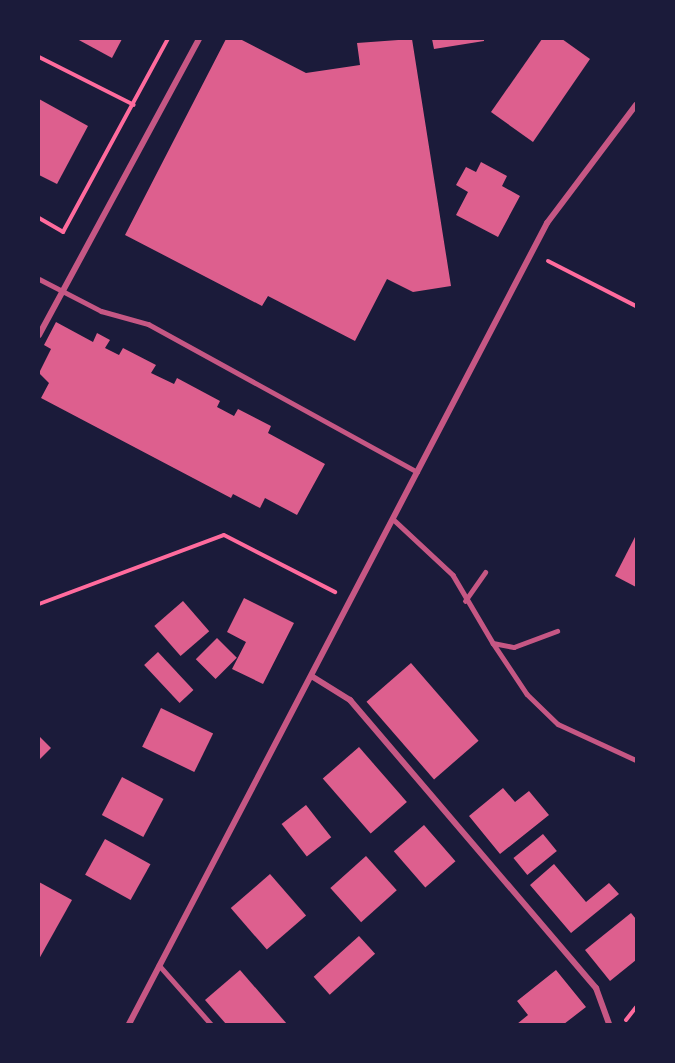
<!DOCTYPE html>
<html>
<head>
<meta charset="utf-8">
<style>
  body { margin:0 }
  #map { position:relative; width:675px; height:1063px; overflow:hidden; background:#1b1b3a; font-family:Arial,sans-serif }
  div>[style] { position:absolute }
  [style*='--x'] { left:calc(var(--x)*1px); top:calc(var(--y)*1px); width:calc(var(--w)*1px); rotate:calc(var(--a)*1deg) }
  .building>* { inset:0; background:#dd5f8e; transform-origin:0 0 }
  .path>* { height:4px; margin:-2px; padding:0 2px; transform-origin:2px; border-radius:2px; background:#ff6b9d }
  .service>* { height:4.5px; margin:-2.25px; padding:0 2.25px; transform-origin:2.25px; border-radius:2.25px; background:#c65784 }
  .pedestrian>* { height:5px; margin:-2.5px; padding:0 2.5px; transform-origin:2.5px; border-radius:2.5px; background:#c65784 }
  .minor>* { height:6px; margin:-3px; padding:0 3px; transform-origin:3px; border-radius:3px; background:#c65784 }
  span { translate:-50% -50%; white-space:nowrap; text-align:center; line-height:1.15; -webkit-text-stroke:4.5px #1b1b3a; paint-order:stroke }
  .frame { position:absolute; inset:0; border:40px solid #1b1b3a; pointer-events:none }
</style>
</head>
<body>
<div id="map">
  <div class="building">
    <div style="clip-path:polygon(77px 39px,122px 39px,112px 58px)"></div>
    <div style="clip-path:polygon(226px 39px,240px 39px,306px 73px,360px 65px,357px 43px,412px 39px,451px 286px,413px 292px,387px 279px,355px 341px,268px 296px,262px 306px,125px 235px)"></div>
    <div style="clip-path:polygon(432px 39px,484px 39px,484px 41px,434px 49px)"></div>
    <div style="clip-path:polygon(542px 39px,562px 39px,590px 59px,533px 142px,491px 112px)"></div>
    <div style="clip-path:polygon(39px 99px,88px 126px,57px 184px,39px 175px)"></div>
    <div style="clip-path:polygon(481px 162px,507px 176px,502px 186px,520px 196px,498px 237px,456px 215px,468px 192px,456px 185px,466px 167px,476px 172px)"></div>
    <div style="clip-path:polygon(56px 322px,93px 342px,97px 333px,110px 340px,105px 348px,119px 355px,123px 348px,156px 365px,151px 373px,174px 384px,177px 378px,220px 401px,217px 407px,234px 416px,238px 409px,271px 426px,268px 433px,325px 464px,297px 515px,265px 498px,260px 508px,233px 494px,231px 498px,41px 398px,49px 383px,39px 373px,51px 349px,44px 345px)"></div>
    <div style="clip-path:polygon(636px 535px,636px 587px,615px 576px)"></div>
    <div style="clip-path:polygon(244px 598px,294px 623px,263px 684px,232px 669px,246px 642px,227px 632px)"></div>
    <div style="left:183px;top:601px;width:40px;height:38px;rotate:49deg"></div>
    <div style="left:217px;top:638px;width:28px;height:30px;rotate:45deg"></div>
    <div style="left:158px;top:652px;width:52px;height:19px;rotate:47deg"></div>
    <div style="left:411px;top:663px;width:103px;height:59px;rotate:49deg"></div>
    <div style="left:161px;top:708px;width:58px;height:43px;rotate:26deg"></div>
    <div style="clip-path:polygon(39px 736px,51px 748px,39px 760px)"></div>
    <div style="left:359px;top:747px;width:73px;height:48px;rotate:49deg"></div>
    <div style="left:122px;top:777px;width:47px;height:43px;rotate:28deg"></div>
    <div style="clip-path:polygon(503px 788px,515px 802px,529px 791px,549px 815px,500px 854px,469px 816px)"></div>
    <div style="left:306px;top:805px;width:41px;height:31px;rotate:52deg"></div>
    <div style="left:424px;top:825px;width:48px;height:40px;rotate:49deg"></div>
    <div style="left:543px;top:834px;width:22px;height:38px;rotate:51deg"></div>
    <div style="left:105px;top:839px;width:52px;height:41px;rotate:29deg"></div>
    <div style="left:366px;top:856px;width:46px;height:48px;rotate:48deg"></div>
    <div style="clip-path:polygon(554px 864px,586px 902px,609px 883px,619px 894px,571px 933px,530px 885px)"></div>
    <div style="left:270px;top:874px;width:55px;height:52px;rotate:49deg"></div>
    <div style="clip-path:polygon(39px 882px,72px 900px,39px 959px)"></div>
    <div style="clip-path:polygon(631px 913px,636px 919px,636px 960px,610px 981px,585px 950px)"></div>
    <div style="left:359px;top:936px;width:24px;height:61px;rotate:48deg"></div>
    <div style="clip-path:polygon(240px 970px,287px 1024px,226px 1024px,205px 1000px)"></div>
    <div style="clip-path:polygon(556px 970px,586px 1007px,564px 1024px,517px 1024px,528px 1015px,517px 1001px)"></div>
  </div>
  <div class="path">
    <div style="--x:39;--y:57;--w:106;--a:26.8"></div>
    <div style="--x:39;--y:218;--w:28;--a:30"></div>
    <div style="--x:63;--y:232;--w:220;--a:-61.5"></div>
    <div style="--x:548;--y:261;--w:99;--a:27.1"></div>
    <div style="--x:39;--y:604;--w:197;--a:-20.5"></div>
    <div style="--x:224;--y:535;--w:125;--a:27.2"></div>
    <div style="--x:626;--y:1020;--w:16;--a:-52"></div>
  </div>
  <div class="service">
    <div style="--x:393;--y:519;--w:82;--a:43"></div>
    <div style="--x:453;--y:575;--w:79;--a:59.5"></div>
    <div style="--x:493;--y:643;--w:21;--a:11"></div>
    <div style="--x:514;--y:647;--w:46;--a:-20.4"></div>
    <div style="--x:465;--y:601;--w:35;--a:-55"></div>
    <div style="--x:493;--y:643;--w:61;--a:56.3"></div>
    <div style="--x:527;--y:694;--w:43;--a:44.1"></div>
    <div style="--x:558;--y:724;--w:86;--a:24.8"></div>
    <div style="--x:159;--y:965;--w:79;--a:48.6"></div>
  </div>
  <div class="pedestrian">
    <div style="--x:39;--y:279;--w:70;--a:27.3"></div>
    <div style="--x:101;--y:311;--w:49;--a:15.5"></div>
    <div style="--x:148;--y:324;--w:307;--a:28.8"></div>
  </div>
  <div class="minor">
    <div style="--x:39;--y:335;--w:336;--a:-61.6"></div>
    <div style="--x:313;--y:677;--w:44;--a:31.9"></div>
    <div style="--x:350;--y:700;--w:379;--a:49.5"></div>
    <div style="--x:596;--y:988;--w:38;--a:70"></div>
    <div style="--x:129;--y:1024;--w:904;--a:-62.44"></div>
    <div style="--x:547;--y:223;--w:148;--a:-53"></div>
  </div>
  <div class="frame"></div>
</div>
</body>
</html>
